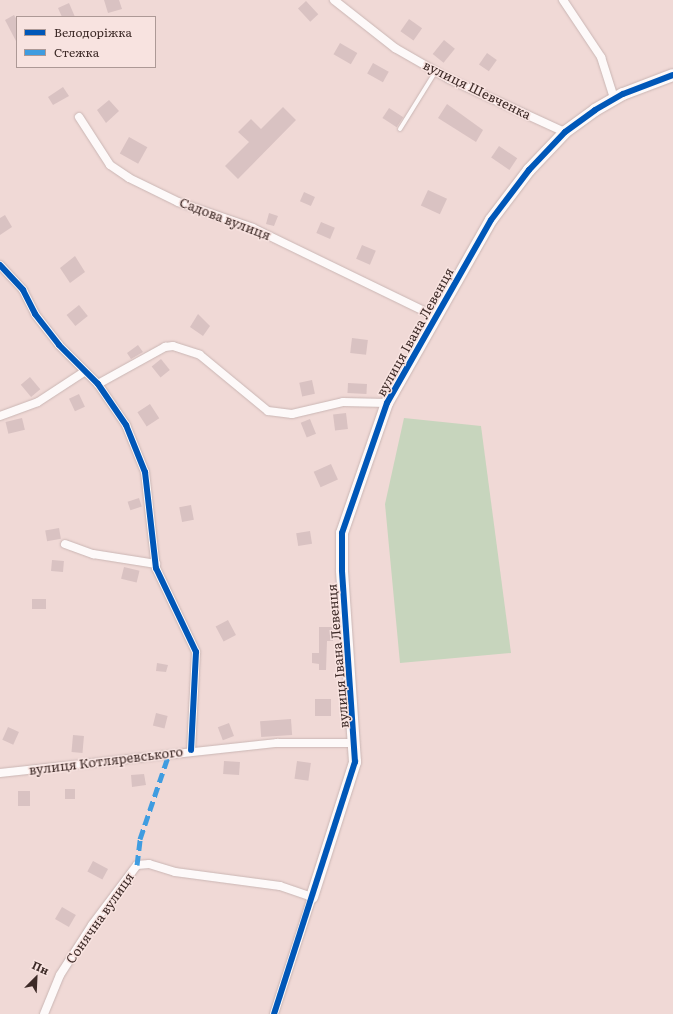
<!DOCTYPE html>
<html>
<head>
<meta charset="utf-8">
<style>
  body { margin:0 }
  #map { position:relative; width:673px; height:1014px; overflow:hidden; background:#f0d9d6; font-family:Literata,serif }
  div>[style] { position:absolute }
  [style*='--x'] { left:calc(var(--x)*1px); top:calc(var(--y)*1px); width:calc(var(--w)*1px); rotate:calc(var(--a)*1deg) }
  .green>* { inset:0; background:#c7d5bd }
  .building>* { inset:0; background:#d9c2c2; transform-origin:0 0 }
  .roads { filter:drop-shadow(0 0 1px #cab6b4) drop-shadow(0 0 1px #cab6b4) }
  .lane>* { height:4px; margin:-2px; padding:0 2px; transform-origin:2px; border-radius:2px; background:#fdf9f9 }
  .street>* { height:8px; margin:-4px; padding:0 4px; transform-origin:4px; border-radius:4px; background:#fdf9f9 }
  .secondary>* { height:12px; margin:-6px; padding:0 6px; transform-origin:6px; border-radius:6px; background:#fdf9f9 }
  .quiet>* { height:5px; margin-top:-2.5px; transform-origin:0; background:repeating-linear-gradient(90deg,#3f9ce0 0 10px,transparent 0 15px) }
  .cycleway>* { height:6px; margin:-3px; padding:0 3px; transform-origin:3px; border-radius:3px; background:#0057b8 }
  span { translate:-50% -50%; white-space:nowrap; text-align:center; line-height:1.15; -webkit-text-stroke:3px #f8e3e0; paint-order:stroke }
  .street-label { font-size:13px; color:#3d2a27 }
  .legend { position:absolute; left:16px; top:16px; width:140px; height:52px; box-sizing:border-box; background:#f8e3e0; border:1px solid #ad9996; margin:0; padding:5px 7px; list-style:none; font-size:12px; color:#3d2a27 }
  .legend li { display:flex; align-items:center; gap:8px; height:20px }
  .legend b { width:20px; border:1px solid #ad9996 }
  .north { position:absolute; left:16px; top:958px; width:40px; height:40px; -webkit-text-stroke:3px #f8e3e0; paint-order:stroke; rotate:24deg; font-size:11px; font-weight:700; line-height:16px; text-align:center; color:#3d2a27 }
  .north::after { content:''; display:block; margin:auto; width:14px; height:18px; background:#3d2a27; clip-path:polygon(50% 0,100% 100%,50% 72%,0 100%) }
</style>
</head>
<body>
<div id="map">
  <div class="green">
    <div style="clip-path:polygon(404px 418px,481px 426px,511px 653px,400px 663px,385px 504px)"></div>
  </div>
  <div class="building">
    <div style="clip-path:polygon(104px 0,119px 0,122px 9px,108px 13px)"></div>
    <div style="left:306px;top:1px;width:18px;height:11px;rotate:47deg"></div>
    <div style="clip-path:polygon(69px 3px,75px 17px,62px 17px,58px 8px)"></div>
    <div style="clip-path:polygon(14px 15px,17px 20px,17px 43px,5px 20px)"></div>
    <div style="left:409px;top:19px;width:16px;height:15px;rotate:35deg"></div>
    <div style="left:444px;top:40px;width:14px;height:18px;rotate:39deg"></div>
    <div style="left:340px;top:43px;width:20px;height:13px;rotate:30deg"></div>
    <div style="left:487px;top:53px;width:12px;height:14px;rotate:35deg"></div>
    <div style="left:373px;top:63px;width:18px;height:12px;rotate:29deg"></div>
    <div style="clip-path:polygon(63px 87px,69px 96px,53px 105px,48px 97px)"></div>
    <div style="clip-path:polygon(109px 100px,119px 111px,106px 123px,97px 110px)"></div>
    <div style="clip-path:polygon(447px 104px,483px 130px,476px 142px,438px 118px)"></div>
    <div style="clip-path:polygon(283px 107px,296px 120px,238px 179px,225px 166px,249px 142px,238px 132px,251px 119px,261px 129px)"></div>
    <div style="left:389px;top:108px;width:17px;height:12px;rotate:33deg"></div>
    <div style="left:129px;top:137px;width:21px;height:19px;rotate:29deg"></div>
    <div style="left:499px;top:146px;width:22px;height:14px;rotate:34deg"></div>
    <div style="left:428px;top:190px;width:21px;height:17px;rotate:25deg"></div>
    <div style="left:304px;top:192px;width:12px;height:10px;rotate:24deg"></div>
    <div style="clip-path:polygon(269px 213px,278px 216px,274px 226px,266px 224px)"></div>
    <div style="clip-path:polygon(5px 215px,12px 227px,0 235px,0 218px)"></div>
    <div style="left:321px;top:222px;width:15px;height:12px;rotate:23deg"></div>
    <div style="left:362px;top:245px;width:15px;height:15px;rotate:23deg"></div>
    <div style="clip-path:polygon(75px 256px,85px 272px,70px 283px,60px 268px)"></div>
    <div style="left:79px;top:305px;width:14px;height:16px;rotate:51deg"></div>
    <div style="clip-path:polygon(198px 314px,210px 326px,203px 336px,190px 327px)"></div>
    <div style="left:352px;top:338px;width:16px;height:15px;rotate:7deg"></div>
    <div style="clip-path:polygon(138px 345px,143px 352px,131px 359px,127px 353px)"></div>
    <div style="left:161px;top:359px;width:14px;height:12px;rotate:51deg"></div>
    <div style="left:30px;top:377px;width:16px;height:12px;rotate:50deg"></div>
    <div style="left:312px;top:380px;width:14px;height:13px;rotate:78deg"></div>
    <div style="left:348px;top:383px;width:19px;height:10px;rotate:3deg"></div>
    <div style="left:79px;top:394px;width:14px;height:11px;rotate:65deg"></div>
    <div style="left:150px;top:404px;width:17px;height:15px;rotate:57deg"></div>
    <div style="left:346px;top:413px;width:16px;height:13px;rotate:83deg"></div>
    <div style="left:22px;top:418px;width:12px;height:17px;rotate:76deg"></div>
    <div style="left:310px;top:419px;width:16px;height:10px;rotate:68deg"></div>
    <div style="left:331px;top:464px;width:17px;height:19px;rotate:66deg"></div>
    <div style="left:139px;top:498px;width:9px;height:12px;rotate:72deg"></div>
    <div style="left:191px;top:505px;width:15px;height:12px;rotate:79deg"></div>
    <div style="left:59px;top:528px;width:11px;height:14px;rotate:80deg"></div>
    <div style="left:310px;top:531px;width:13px;height:14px;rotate:81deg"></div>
    <div style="left:52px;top:560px;width:12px;height:11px;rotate:5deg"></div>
    <div style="left:124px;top:567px;width:16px;height:12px;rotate:14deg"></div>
    <div style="left:32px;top:599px;width:14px;height:10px"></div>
    <div style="left:228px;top:620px;width:17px;height:14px;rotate:62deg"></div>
    <div style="clip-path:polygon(319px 627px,333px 627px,333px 641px,327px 641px,326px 670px,319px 670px,319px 664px,312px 663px,312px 653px,319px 653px)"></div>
    <div style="clip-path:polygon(157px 663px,168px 665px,166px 672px,156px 671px)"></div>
    <div style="left:315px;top:699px;width:16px;height:17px"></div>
    <div style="left:156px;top:713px;width:12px;height:13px;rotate:14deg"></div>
    <div style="left:291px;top:719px;width:16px;height:31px;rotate:86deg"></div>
    <div style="left:229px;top:723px;width:14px;height:12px;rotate:69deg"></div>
    <div style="left:8px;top:727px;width:12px;height:14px;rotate:24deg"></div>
    <div style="left:73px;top:735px;width:11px;height:17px;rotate:5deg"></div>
    <div style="left:224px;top:761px;width:16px;height:13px;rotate:4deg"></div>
    <div style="left:297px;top:761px;width:14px;height:18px;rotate:8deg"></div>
    <div style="clip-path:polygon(144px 774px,146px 785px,132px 787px,131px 775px)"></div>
    <div style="left:75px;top:789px;width:10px;height:10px;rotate:90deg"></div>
    <div style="left:18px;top:791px;width:12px;height:15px"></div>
    <div style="left:93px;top:861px;width:17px;height:12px;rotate:28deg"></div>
    <div style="left:62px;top:907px;width:16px;height:14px;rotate:30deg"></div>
  </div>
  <div class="roads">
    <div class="lane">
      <div style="--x:400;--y:129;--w:68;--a:-58.2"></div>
    </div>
    <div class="street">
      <div style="--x:334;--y:0;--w:78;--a:38.2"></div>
      <div style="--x:395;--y:48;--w:62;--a:29.9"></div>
      <div style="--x:449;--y:79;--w:128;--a:24.6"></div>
      <div style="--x:563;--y:0;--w:69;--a:56.3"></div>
      <div style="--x:601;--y:57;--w:43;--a:72.4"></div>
      <div style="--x:79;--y:117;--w:57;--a:57.1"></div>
      <div style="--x:110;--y:165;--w:23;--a:34"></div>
      <div style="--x:129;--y:178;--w:55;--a:26.1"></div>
      <div style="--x:178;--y:202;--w:79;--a:19.1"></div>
      <div style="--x:253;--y:228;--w:203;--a:25.9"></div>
      <div style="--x:0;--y:265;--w:34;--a:47"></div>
      <div style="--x:23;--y:290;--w:27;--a:63"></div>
      <div style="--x:35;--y:314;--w:39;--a:52"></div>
      <div style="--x:59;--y:345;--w:55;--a:45"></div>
      <div style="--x:98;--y:384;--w:50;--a:55.7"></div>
      <div style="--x:126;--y:425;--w:51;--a:68"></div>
      <div style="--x:145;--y:472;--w:97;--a:83.5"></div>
      <div style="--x:156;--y:568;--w:93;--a:64.5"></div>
      <div style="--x:196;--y:652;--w:98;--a:92.9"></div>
      <div style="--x:98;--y:384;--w:77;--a:-28.9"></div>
      <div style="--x:165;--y:347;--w:8;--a:-7"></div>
      <div style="--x:173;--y:346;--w:28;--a:18"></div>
      <div style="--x:200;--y:355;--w:88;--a:39.5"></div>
      <div style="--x:268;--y:411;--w:24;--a:7"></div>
      <div style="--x:292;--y:414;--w:52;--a:-13.2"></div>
      <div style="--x:343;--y:402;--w:44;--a:1.3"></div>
      <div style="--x:0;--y:416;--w:40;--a:-20.2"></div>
      <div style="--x:38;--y:402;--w:55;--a:-33.1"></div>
      <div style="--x:65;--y:544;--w:30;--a:20"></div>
      <div style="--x:93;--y:554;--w:64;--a:9"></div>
      <div style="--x:0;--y:773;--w:279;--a:-6.2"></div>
      <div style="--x:277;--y:743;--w:78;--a:0"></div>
      <div style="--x:44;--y:1014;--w:42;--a:-67.7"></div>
      <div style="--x:60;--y:975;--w:59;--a:-57.4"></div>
      <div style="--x:92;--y:925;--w:75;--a:-53.1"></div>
      <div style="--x:137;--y:865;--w:12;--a:-5"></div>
      <div style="--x:149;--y:864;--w:27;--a:17"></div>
      <div style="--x:175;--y:872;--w:106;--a:7.6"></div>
      <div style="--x:280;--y:886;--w:34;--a:19"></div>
      <div style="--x:312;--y:897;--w:123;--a:108"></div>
    </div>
    <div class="secondary">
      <div style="--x:312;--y:897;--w:142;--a:-72.3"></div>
      <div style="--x:355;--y:762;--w:192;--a:-93.9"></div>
      <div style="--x:342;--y:570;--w:37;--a:-90"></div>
      <div style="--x:342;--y:533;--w:138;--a:-70.9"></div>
      <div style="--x:387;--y:403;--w:210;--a:-60.4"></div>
      <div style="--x:491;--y:220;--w:63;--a:-52.8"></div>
      <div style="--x:529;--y:170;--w:52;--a:-46.5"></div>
      <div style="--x:565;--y:132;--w:37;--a:-36"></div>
      <div style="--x:595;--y:110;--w:32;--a:-30"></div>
      <div style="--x:623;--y:94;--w:53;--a:-20.8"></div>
    </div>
  </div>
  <div class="quiet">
    <div style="--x:137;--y:865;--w:26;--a:-83"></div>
    <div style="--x:140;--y:839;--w:90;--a:-71.2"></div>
  </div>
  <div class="cycleway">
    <div style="--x:0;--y:265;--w:34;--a:47"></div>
    <div style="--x:23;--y:290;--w:27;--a:63"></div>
    <div style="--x:35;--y:314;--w:39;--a:52"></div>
    <div style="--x:59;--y:345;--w:55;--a:45"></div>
    <div style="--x:98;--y:384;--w:50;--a:55.7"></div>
    <div style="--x:126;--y:425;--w:51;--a:68"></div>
    <div style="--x:145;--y:472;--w:97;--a:83.5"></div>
    <div style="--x:156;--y:568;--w:93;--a:64.5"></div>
    <div style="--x:196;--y:652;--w:98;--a:92.9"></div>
    <div style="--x:274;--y:1014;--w:265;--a:-72.2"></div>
    <div style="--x:355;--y:762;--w:192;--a:-93.9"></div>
    <div style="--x:342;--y:570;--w:37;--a:-90"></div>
    <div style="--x:342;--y:533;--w:138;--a:-70.9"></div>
    <div style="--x:387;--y:403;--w:210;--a:-60.4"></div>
    <div style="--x:491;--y:220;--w:63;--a:-52.8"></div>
    <div style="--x:529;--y:170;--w:52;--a:-46.5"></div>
    <div style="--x:565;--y:132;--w:37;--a:-36"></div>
    <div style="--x:595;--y:110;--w:32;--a:-30"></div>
    <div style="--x:623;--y:94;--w:53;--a:-20.8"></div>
  </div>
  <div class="street-label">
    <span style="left:477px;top:90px;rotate:26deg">вулиця Шевченка</span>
    <span style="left:225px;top:219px;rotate:21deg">Садова вулиця</span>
    <span style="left:415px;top:332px;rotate:-61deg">вулиця Івана Левенця</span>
    <span style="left:338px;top:656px;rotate:-95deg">вулиця Івана Левенця</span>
    <span style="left:106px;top:761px;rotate:-7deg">вулиця Котляревського</span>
    <span style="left:100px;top:918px;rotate:-55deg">Сонячна вулиця</span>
  </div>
  <ul class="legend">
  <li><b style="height:5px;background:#0057b8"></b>Велодоріжка</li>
  <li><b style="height:5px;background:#3f9ce0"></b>Стежка</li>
  </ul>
  <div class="north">Пн</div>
</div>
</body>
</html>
